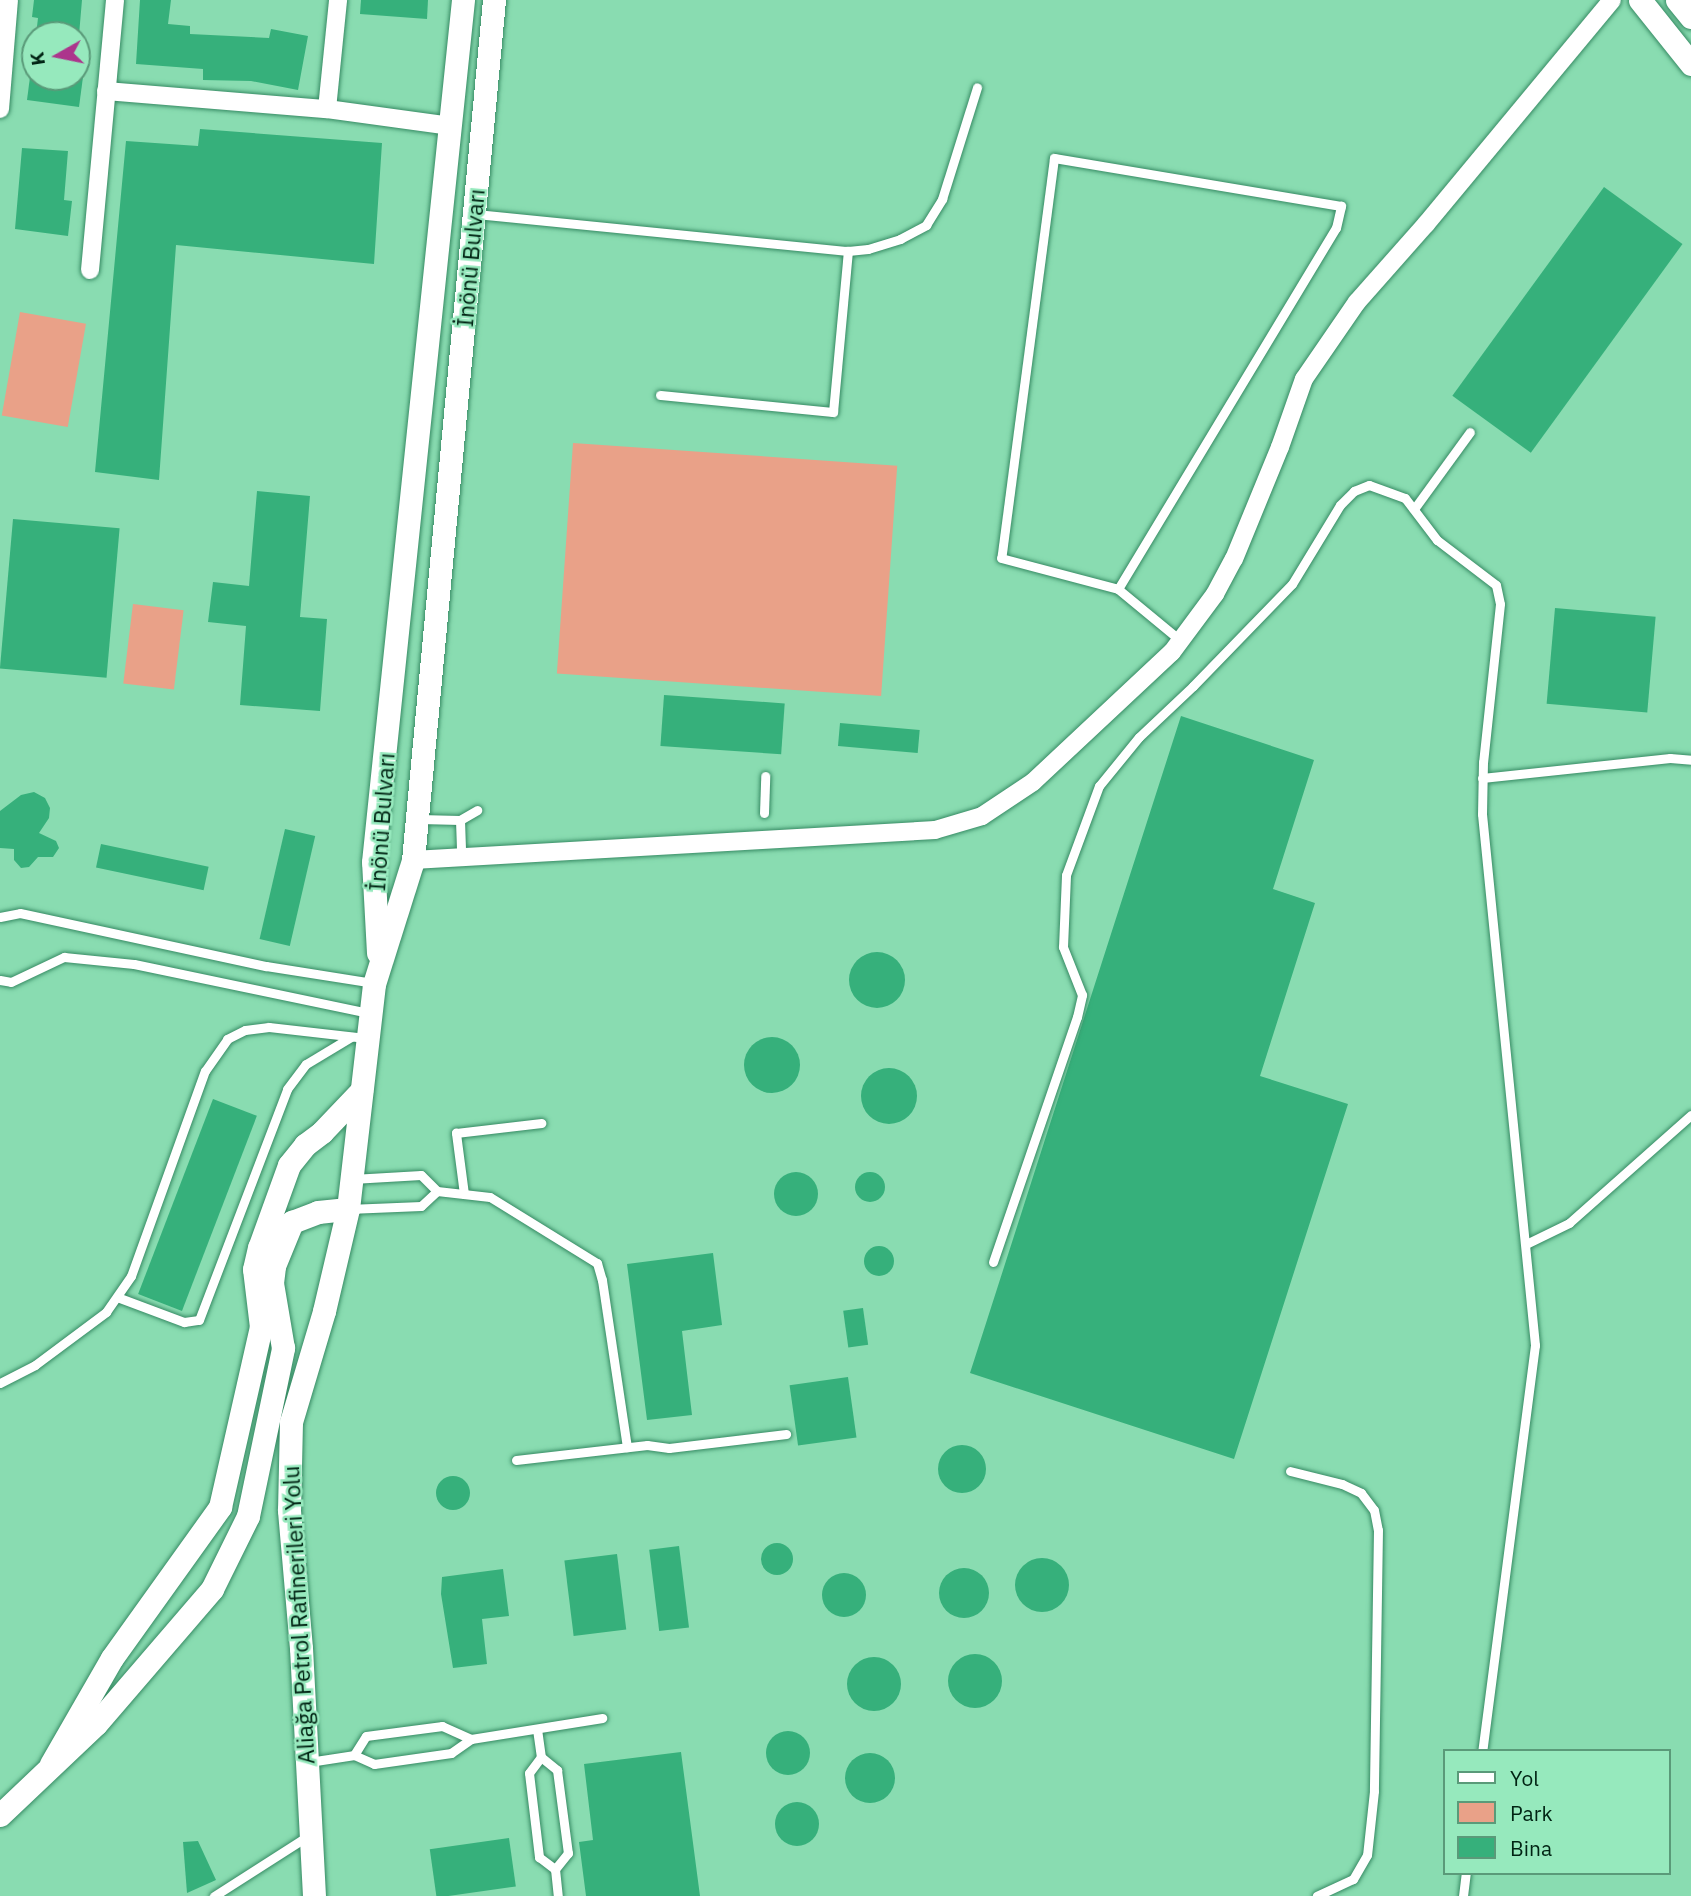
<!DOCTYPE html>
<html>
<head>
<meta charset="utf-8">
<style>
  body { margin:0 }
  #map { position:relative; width:1691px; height:1896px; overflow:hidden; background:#89dcb1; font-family:"IBM Plex Sans",sans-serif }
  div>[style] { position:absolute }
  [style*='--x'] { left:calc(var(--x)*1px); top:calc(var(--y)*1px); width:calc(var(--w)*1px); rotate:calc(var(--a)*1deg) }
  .green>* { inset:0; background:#e9a188; transform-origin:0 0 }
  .building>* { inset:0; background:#36b07b; transform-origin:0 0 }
  .round { border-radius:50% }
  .roads { filter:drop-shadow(0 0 2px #378b64) drop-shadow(0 0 2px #378b64) }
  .service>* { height:9px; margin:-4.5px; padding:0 4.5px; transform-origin:4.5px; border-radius:4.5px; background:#fff }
  .minor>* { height:18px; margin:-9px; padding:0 9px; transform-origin:9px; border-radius:9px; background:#fff }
  .tertiary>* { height:23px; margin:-11.5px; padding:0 11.5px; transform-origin:11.5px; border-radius:11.5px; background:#fff }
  span { translate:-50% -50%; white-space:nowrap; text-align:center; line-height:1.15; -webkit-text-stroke:5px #96e9bd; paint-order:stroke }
  .street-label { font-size:23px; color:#002313 }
  .legend { position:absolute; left:1443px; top:1749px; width:228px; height:126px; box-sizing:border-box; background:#96e9bd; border:2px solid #5a9a79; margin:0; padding:9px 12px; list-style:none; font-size:21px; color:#002313 }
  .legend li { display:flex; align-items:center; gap:14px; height:35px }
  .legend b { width:35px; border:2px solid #5a9a79 }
  .north { position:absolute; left:21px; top:21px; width:70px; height:70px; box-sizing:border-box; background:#96e9bd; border:2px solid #5a9a79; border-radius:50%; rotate:261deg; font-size:19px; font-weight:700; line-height:28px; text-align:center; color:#002313 }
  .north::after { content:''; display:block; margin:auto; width:24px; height:32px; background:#ac358c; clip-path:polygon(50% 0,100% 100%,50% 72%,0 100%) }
</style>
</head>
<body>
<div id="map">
  <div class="green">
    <div style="left:20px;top:312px;width:67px;height:105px;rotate:10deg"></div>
    <div style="left:573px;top:443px;width:325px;height:231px;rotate:4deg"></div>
    <div style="left:133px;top:604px;width:51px;height:80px;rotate:7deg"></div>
  </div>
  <div class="building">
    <div style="clip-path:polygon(34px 0,82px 0,79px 35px,36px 35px,38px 18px,32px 17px)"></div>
    <div style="clip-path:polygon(140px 0,171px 0,168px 24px,190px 26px,190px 34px,269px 38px,271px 29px,308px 36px,298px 90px,251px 81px,203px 80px,203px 69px,136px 64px)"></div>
    <div style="clip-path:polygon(361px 0,428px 0,427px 19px,360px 14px)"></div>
    <div style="clip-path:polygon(30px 77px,83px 77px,79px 107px,27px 100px)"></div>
    <div style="clip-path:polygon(200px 129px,382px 143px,374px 264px,176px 245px,159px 480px,95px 472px,126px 141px,198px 146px)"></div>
    <div style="clip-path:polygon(22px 148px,68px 151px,64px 200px,72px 201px,68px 236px,15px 229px)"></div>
    <div style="left:1604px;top:187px;width:97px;height:258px;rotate:36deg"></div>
    <div style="clip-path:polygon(257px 491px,310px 496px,300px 617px,327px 619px,320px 711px,240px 705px,246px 626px,208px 622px,213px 582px,249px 586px)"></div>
    <div style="left:13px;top:519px;width:107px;height:150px;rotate:5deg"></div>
    <div style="left:1555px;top:608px;width:101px;height:96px;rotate:5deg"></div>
    <div style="left:664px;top:695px;width:121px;height:51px;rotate:4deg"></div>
    <div style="clip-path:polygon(1181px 716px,1314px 760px,1273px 889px,1315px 903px,1260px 1076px,1348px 1104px,1234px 1459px,970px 1373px)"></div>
    <div style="left:840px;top:723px;width:80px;height:23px;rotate:5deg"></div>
    <div style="clip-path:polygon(34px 792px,45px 798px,50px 808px,49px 818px,39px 833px,56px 841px,59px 848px,53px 857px,38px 857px,29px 867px,21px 868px,14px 860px,14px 849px,0 848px,0 811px,21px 795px)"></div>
    <div style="left:285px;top:829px;width:31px;height:113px;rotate:13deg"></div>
    <div style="left:101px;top:844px;width:110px;height:24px;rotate:12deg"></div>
    <div class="round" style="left:849px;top:952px;width:56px;height:56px"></div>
    <div class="round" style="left:744px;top:1037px;width:56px;height:56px"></div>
    <div class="round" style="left:861px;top:1068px;width:56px;height:56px"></div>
    <div style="left:213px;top:1099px;width:47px;height:209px;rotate:21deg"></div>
    <div class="round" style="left:855px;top:1172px;width:30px;height:30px"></div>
    <div class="round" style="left:774px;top:1172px;width:44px;height:44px"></div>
    <div class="round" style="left:864px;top:1246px;width:30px;height:30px"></div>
    <div style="clip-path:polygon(713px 1253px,722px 1325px,682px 1331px,692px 1415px,647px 1420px,627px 1264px)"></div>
    <div style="left:863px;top:1308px;width:37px;height:20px;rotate:82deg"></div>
    <div style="left:848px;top:1377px;width:61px;height:59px;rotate:82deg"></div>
    <div class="round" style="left:938px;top:1445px;width:48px;height:48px"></div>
    <div class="round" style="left:436px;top:1476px;width:34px;height:34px"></div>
    <div class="round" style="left:761px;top:1543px;width:32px;height:32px"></div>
    <div style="left:679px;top:1546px;width:82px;height:30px;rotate:83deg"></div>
    <div style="left:617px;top:1554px;width:76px;height:53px;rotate:83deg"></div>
    <div class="round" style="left:1015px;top:1558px;width:54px;height:54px"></div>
    <div class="round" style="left:939px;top:1568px;width:50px;height:50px"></div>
    <div style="clip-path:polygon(503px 1569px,509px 1616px,482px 1619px,487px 1664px,453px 1668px,441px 1594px,442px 1577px)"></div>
    <div class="round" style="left:822px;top:1573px;width:44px;height:44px"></div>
    <div class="round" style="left:948px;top:1654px;width:54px;height:54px"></div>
    <div class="round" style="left:847px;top:1657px;width:54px;height:54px"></div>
    <div class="round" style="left:766px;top:1731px;width:44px;height:44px"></div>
    <div style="clip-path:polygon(681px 1752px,700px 1896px,586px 1896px,579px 1842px,593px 1840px,584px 1764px)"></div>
    <div class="round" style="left:845px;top:1753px;width:50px;height:50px"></div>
    <div class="round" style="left:775px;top:1802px;width:44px;height:44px"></div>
    <div style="left:509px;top:1838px;width:49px;height:80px;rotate:82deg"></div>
    <div style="clip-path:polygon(198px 1841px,216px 1880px,187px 1893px,183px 1842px)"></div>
  </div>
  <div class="roads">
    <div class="service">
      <div style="--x:476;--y:214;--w:374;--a:5.7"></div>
      <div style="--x:848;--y:251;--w:20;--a:-6"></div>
      <div style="--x:868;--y:249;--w:34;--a:-17"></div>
      <div style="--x:900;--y:239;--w:30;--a:-28"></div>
      <div style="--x:926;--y:225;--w:31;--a:-58"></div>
      <div style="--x:942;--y:199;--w:117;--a:-72.6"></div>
      <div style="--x:660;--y:395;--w:174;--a:5.6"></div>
      <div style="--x:833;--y:412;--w:162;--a:-84.7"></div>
      <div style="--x:1414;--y:509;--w:95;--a:-54"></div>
      <div style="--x:1118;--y:589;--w:422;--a:-58.9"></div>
      <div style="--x:1336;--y:228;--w:23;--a:-77"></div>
      <div style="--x:1341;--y:206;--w:291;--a:-170.5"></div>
      <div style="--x:1054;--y:158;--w:403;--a:97.5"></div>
      <div style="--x:1001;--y:558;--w:121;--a:14.8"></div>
      <div style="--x:1118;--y:589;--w:82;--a:39.5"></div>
      <div style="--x:1482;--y:778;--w:189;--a:-6.1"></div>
      <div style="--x:1670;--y:758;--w:21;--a:5"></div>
      <div style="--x:764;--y:813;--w:37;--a:-88"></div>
      <div style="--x:419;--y:819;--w:41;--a:1.4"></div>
      <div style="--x:460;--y:820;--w:20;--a:-30"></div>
      <div style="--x:460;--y:820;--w:37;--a:88"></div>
      <div style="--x:0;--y:917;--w:20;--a:-11"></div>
      <div style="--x:20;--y:913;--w:252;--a:12.2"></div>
      <div style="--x:266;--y:966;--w:108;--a:9"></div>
      <div style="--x:0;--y:980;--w:11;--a:10"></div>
      <div style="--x:11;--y:982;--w:59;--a:-25.3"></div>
      <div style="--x:64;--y:957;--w:70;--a:5.7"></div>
      <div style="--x:134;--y:964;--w:239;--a:11.8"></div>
      <div style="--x:352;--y:1179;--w:69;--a:-3.3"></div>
      <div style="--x:421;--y:1175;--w:23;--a:45"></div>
      <div style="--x:437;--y:1191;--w:53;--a:6.5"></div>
      <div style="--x:490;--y:1197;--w:126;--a:31.7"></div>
      <div style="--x:597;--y:1263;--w:18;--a:74"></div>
      <div style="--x:602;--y:1280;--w:169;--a:81.5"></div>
      <div style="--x:464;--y:1194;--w:62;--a:-97.5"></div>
      <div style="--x:456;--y:1133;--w:86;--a:-6.7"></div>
      <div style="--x:348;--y:1209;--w:73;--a:-2.4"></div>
      <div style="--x:421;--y:1206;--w:22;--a:-43"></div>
      <div style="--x:1526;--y:1244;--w:48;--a:-26"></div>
      <div style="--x:1569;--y:1223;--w:163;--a:-41.5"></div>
      <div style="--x:993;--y:1262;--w:259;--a:-71.1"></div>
      <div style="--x:1077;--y:1017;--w:23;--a:-77"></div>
      <div style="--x:1082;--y:995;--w:52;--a:-111.6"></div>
      <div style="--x:1063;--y:947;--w:72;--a:-87.6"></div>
      <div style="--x:1066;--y:875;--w:95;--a:-69.7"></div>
      <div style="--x:1099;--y:786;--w:63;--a:-50.8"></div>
      <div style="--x:1139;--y:737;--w:74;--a:-43.4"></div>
      <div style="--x:1193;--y:686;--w:142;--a:-45.9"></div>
      <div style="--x:1292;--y:584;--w:92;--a:-58.7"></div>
      <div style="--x:1340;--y:505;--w:20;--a:-45"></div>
      <div style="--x:1354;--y:491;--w:16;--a:-22"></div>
      <div style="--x:1369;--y:485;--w:38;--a:20"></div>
      <div style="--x:1405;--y:498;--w:53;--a:52.7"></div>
      <div style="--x:1437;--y:540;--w:74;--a:37.3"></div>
      <div style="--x:1496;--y:585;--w:19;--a:78"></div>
      <div style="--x:1500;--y:604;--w:159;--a:96.1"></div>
      <div style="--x:1483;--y:762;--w:52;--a:91.1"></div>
      <div style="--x:1482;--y:814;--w:534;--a:84.3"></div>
      <div style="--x:1535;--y:1345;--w:409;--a:97.4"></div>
      <div style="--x:117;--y:1297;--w:72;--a:20.5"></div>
      <div style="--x:184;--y:1322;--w:15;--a:-8"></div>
      <div style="--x:199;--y:1320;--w:247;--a:-69.1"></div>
      <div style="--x:287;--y:1089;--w:31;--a:-53"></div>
      <div style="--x:306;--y:1064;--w:52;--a:-31"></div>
      <div style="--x:0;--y:1383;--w:39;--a:-27"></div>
      <div style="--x:35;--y:1365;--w:89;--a:-36.7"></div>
      <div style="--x:106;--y:1312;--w:44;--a:-55.2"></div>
      <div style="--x:131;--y:1276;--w:218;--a:-70.2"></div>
      <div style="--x:205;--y:1071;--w:39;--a:-55"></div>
      <div style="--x:227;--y:1039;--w:20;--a:-27"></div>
      <div style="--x:245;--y:1030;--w:24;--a:-7"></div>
      <div style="--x:269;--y:1027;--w:97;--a:6.5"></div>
      <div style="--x:516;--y:1460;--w:132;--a:-6.5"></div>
      <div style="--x:647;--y:1445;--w:22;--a:8"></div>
      <div style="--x:669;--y:1448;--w:118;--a:-6.8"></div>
      <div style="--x:1290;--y:1471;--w:54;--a:14"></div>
      <div style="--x:1342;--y:1484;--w:21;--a:25"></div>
      <div style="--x:1361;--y:1493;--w:21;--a:53"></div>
      <div style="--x:1374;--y:1510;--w:20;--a:79"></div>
      <div style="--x:1378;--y:1530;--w:261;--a:90.9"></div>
      <div style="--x:1374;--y:1791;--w:64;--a:96.2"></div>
      <div style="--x:1367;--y:1855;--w:28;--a:120"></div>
      <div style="--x:1353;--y:1879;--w:40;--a:155"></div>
      <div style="--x:537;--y:1729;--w:28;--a:82"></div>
      <div style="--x:541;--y:1757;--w:21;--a:39"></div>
      <div style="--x:557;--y:1770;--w:84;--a:82.5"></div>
      <div style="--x:568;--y:1853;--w:21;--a:129"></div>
      <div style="--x:555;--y:1869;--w:27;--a:84"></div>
      <div style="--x:354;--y:1755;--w:22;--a:-58"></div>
      <div style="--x:366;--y:1736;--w:77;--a:-7.5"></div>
      <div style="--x:442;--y:1726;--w:32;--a:24"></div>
      <div style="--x:541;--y:1757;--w:20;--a:127"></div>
      <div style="--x:529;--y:1773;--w:85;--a:83.2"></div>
      <div style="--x:539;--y:1857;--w:20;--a:37"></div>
      <div style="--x:309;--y:1762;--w:46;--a:-8.8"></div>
      <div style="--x:354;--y:1755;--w:22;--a:24"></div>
      <div style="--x:374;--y:1764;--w:78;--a:-8.1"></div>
      <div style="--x:451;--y:1753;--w:24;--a:-35"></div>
      <div style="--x:471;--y:1739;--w:133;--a:-9.1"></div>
      <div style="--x:214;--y:1896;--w:112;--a:-32.6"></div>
      <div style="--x:1463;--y:1896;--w:23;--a:-83"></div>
    </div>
    <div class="minor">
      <div style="--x:106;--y:91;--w:222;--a:4.7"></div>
      <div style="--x:327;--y:109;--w:125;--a:7.8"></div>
      <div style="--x:0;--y:109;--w:109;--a:-85.3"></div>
      <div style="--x:327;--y:109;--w:110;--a:-84.2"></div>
      <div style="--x:90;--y:270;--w:271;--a:-84.7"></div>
      <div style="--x:413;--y:860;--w:523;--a:-3.29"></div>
      <div style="--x:935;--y:830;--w:49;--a:-16.6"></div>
      <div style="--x:982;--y:816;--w:61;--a:-33.7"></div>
      <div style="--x:1033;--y:782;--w:190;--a:-43.1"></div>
      <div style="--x:1172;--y:652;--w:72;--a:-53.4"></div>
      <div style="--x:1215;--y:594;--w:40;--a:-62"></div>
      <div style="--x:1234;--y:559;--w:121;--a:-67.7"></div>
      <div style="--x:1280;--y:447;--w:72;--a:-70.6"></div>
      <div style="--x:1304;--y:379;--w:93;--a:-55.5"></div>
      <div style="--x:1357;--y:302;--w:104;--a:-48.5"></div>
      <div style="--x:1426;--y:224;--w:291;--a:-50.3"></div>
    </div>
    <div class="tertiary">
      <div style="--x:1640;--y:0;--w:82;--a:51.4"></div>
      <div style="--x:1677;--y:0;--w:22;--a:51"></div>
      <div style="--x:378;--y:953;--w:91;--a:-93.1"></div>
      <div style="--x:373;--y:862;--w:867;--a:-84.04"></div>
      <div style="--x:51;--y:1764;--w:122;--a:-60.1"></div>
      <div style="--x:112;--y:1658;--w:186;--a:-54.4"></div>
      <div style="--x:220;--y:1507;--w:185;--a:-77.2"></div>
      <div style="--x:261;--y:1327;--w:58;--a:-96.9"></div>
      <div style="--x:254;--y:1269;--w:22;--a:-77"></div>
      <div style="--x:259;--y:1248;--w:88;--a:-70.1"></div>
      <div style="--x:289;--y:1165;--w:26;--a:-51"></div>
      <div style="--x:305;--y:1145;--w:21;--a:-37"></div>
      <div style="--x:322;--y:1132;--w:57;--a:-46.4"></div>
      <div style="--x:0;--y:1815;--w:132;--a:-43.5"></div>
      <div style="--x:96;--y:1724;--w:178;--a:-49.3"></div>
      <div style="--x:212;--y:1589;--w:81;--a:-63.7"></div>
      <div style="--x:248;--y:1516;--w:172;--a:-78.2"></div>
      <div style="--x:283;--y:1348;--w:66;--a:-99.6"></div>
      <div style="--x:272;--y:1283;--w:17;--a:-83"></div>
      <div style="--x:274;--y:1266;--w:48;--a:-67.8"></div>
      <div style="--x:292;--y:1222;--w:28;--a:-21"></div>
      <div style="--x:318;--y:1212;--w:30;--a:-6"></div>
      <div style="--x:314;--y:1896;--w:248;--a:-93"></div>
      <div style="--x:301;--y:1648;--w:139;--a:-95"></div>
      <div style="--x:289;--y:1510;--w:88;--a:-88.7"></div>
      <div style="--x:291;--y:1422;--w:116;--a:-73.4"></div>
      <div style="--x:324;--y:1311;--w:105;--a:-76.8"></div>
      <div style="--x:348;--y:1209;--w:226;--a:-83.4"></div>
      <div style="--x:374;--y:984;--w:130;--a:-72.5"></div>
      <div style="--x:413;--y:860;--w:864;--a:-84.62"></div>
    </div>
  </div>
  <div class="street-label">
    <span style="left:470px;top:258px;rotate:-85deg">İnönü Bulvarı</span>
    <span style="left:381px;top:822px;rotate:-86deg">İnönü Bulvarı</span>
    <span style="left:298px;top:1615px;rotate:-93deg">Aliağa Petrol Rafinerileri Yolu</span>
  </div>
  <ul class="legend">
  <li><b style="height:9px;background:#fff"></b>Yol</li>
  <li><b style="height:19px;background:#e9a188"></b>Park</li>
  <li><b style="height:19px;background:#36b07b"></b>Bina</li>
  </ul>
  <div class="north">K</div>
</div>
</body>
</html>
